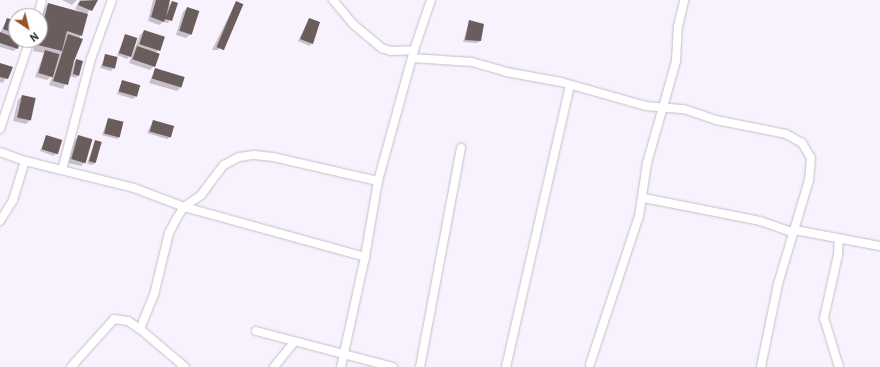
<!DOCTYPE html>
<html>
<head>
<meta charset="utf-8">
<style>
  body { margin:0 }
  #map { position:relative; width:880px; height:367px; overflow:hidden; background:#f8f1fe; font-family:"PT Sans",sans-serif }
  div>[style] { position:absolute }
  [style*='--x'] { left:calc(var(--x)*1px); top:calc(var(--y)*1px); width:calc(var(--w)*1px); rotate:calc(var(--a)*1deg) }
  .shadow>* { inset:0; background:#0003 }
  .building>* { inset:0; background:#6b5d5c; transform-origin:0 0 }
  .roads { filter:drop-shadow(0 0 1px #c4beca) drop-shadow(0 0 1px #c4beca) }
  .street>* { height:8px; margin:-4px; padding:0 4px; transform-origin:4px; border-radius:4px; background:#fff }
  span { translate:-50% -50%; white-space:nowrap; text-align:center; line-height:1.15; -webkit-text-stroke:4px #fff; paint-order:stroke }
  .north { position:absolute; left:8px; top:8px; width:40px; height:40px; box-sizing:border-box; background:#fff; border:1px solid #a6a5a7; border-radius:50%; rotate:145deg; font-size:11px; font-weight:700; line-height:16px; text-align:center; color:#201e22 }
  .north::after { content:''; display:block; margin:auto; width:14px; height:18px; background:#975425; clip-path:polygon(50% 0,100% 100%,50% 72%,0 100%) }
</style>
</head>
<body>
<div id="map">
  <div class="shadow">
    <div style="clip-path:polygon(62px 0,77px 0,72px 5px)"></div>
    <div style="clip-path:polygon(80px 0,97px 0,86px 15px,72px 65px,76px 60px,78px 75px,76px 78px,69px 76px,63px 89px,49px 85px,53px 75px,47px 80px,35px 77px,44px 53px,33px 51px,36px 40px,40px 40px,43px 10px,48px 4px,82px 13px,75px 9px)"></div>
    <div style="clip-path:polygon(153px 0,169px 0,167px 7px,172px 2px,177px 4px,168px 23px,163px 22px,159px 25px,148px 21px)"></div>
    <div style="clip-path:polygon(236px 2px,222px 46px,218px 50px,212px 50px)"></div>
    <div style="clip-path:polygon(187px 8px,191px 34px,186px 38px,176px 35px,183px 12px)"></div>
    <div style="clip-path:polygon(7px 19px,16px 22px,17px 48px,14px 51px,0 47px,0 33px)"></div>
    <div style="clip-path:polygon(310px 19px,312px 43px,310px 46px,298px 41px)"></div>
    <div style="clip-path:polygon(469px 21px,480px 41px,477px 43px,463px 42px)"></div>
    <div style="clip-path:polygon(144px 31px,164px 38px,156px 54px,154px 66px,150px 70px,129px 63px,140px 35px)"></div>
    <div style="clip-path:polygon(126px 35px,130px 56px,127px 59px,117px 55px)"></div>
    <div style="clip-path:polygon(106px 55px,114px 68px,111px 71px,100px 68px)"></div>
    <div style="clip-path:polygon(0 64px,11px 68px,3px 83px,0 82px)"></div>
    <div style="clip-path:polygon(155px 70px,181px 87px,177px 91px,149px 83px)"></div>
    <div style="clip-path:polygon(122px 81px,136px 96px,133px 99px,117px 94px)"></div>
    <div style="clip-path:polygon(22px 96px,30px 120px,26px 124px,13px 121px,18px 100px)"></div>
    <div style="clip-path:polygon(108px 119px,119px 137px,117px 139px,102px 135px)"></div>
    <div style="clip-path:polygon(153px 121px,170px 137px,167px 139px,147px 133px)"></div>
    <div style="clip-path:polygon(47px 136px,56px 153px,54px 156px,40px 151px)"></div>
    <div style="clip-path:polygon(78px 137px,85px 162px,81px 166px,68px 163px,74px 141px)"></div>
    <div style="clip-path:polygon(95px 141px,95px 163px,93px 165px,87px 164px)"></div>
  </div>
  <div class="building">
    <div style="clip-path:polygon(77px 0,80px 1px,98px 0,92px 11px,78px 5px,80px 1px)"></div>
    <div style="clip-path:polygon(156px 0,170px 0,166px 17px,172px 1px,178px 3px,172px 21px,165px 19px,164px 22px,151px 17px)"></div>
    <div style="left:236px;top:1px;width:8px;height:50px;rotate:23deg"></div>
    <div style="clip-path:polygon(48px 3px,88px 14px,82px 36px,67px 31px,62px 51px,38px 45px)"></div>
    <div style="left:187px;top:7px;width:13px;height:25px;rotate:18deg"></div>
    <div style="clip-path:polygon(7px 18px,16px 21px,16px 34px,3px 29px)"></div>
    <div style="clip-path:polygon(309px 18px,320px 22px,313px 44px,300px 39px)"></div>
    <div style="clip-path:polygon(469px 20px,484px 24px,481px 41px,465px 40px)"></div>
    <div style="left:144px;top:30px;width:22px;height:15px;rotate:18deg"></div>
    <div style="clip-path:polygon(0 32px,20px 40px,18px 49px,0 43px)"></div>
    <div style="clip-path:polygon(68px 34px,83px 39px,74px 61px,68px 85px,53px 81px)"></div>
    <div style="left:125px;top:34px;width:13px;height:20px;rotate:18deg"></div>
    <div style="left:137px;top:46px;width:24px;height:14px;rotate:19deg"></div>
    <div style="left:45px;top:50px;width:15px;height:24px;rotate:16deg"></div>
    <div style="left:105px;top:54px;width:13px;height:12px;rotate:13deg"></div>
    <div style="clip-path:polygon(76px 59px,83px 61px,79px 76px,73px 74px)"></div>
    <div style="clip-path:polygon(0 63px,13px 67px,8px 79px,0 77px)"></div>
    <div style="left:155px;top:68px;width:31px;height:11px;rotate:17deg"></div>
    <div style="left:122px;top:80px;width:19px;height:12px;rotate:16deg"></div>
    <div style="left:22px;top:95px;width:14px;height:23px;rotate:12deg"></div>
    <div style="left:108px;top:118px;width:16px;height:16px;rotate:14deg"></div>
    <div style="left:153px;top:120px;width:22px;height:12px;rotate:16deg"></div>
    <div style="left:46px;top:135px;width:17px;height:15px;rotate:17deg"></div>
    <div style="left:78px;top:135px;width:15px;height:25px;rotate:16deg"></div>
    <div style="left:95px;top:140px;width:7px;height:22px;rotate:16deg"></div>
  </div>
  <div class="roads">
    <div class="street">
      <div style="--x:333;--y:0;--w:31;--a:50"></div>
      <div style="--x:353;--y:24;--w:38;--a:40"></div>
      <div style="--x:382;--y:48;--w:9;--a:18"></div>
      <div style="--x:391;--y:51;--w:23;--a:-2"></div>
      <div style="--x:38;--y:16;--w:16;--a:-76"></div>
      <div style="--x:412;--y:58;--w:60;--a:3.8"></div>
      <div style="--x:472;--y:62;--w:35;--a:16"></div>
      <div style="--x:506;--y:72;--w:56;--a:10.3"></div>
      <div style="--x:561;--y:82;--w:88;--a:15.8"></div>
      <div style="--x:646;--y:106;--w:38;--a:5"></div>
      <div style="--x:684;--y:109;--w:34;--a:19"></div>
      <div style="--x:716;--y:120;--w:71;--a:11.3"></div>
      <div style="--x:786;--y:134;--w:18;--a:29"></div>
      <div style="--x:802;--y:143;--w:17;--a:59"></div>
      <div style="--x:811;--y:158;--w:22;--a:95"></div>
      <div style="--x:809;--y:180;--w:109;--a:106.6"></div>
      <div style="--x:778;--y:284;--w:85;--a:101.6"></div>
      <div style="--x:0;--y:129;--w:94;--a:-71.4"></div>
      <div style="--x:0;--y:152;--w:27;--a:20"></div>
      <div style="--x:25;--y:161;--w:112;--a:13.9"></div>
      <div style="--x:134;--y:188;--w:53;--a:20.8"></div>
      <div style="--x:184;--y:207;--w:188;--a:15.4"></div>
      <div style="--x:62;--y:170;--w:115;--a:-75.4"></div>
      <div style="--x:91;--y:59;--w:63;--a:-70.4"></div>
      <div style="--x:644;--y:198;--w:118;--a:11.2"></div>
      <div style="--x:760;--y:221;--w:36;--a:19"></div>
      <div style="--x:0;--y:221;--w:25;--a:-58"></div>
      <div style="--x:13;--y:200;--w:41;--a:-72.9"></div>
      <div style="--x:795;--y:230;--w:86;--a:10.7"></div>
      <div style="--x:140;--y:329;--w:37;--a:-68"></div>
      <div style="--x:154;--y:295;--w:64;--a:-76.4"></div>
      <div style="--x:169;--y:233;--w:17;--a:-62"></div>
      <div style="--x:177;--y:218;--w:13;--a:-58"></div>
      <div style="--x:184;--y:207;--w:21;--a:-35"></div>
      <div style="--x:201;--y:195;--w:38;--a:-53"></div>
      <div style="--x:224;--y:165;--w:17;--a:-28"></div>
      <div style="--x:239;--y:157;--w:15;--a:-8"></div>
      <div style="--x:254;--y:155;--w:19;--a:6"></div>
      <div style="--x:273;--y:157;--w:108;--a:12.9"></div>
      <div style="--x:256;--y:331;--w:142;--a:14.7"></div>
      <div style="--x:590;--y:364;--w:156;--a:-71.7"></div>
      <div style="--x:639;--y:216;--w:54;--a:-81.4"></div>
      <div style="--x:647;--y:163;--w:106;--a:-74.1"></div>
      <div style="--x:676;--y:61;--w:34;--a:-87"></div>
      <div style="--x:678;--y:27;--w:28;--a:-77"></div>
      <div style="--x:71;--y:367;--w:64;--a:-48.1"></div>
      <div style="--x:114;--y:319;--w:14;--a:8"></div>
      <div style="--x:128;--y:321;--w:14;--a:34"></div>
      <div style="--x:140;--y:329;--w:59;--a:40.2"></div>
      <div style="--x:274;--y:367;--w:33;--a:-51"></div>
      <div style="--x:341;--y:367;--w:113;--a:-77.7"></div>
      <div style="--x:365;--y:257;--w:77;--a:-80.3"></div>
      <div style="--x:378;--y:181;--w:136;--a:-74.6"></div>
      <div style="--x:414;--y:50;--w:53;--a:-71.2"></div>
      <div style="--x:420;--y:367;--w:223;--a:-79.4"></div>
      <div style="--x:506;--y:367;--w:289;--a:-77.2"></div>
      <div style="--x:839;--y:367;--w:51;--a:-107"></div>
      <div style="--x:824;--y:318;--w:65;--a:-77.5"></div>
      <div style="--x:838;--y:255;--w:17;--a:-87"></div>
    </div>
  </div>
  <div class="north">N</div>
</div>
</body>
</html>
